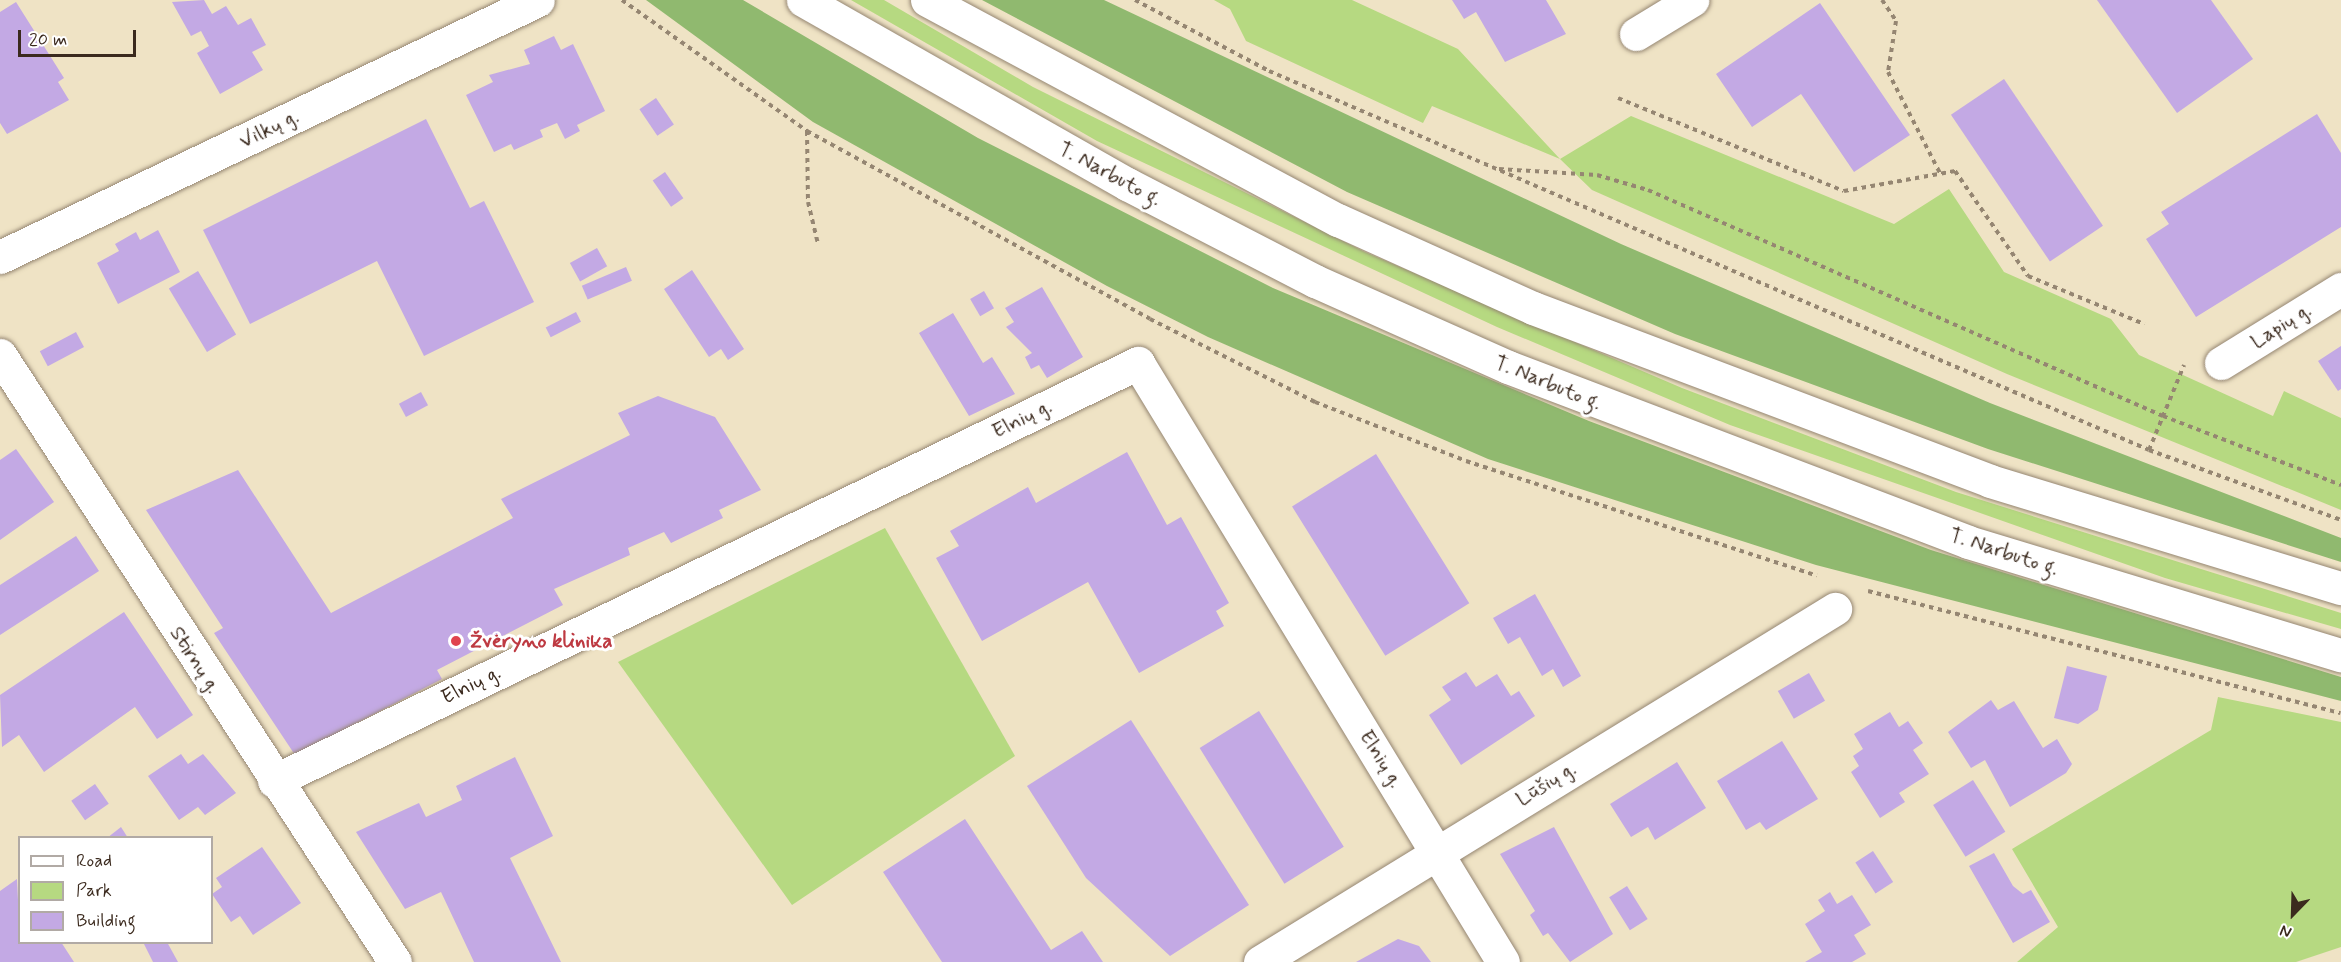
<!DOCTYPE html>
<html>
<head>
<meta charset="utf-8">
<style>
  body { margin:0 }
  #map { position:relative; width:2341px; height:962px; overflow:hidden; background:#efe3c5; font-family:Mynerve,sans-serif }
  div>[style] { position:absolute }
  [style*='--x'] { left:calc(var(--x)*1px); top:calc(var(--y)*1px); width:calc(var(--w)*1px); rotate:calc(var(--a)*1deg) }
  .green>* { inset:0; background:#b6d981 }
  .forest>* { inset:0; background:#90b96f }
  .building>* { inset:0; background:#c3a9e4; transform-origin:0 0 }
  .path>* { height:4px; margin-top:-2px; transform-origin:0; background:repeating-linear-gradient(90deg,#958672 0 4.5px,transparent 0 9px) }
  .roads { filter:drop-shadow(0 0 2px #958672) drop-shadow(0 0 2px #958672) }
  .minor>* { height:33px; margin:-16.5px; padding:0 16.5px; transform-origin:16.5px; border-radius:16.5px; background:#fff }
  .major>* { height:33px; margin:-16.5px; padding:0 16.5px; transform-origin:16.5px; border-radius:16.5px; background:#fff }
  .dots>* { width:16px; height:16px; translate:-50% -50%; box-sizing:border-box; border:3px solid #fff; border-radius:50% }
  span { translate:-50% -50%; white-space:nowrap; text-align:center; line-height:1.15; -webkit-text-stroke:6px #fff; paint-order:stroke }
  .street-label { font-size:21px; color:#3b2a1e }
  .health-label { font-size:21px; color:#be3a42; font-weight:700 }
  .left { translate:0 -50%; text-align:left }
  .legend { position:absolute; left:18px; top:836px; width:195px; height:108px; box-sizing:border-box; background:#fff; border:2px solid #b1aaa5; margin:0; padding:8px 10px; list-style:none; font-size:18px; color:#3b2a1e }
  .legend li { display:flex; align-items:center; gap:12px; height:30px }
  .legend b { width:30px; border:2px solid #b1aaa5 }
  .north { position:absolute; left:2263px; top:884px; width:60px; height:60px; -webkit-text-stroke:4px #fff; paint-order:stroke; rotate:203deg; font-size:16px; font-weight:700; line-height:24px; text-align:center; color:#3b2a1e }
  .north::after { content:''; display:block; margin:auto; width:21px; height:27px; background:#3b2a1e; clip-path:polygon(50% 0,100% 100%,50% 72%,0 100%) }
  .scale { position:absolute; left:18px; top:30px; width:118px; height:27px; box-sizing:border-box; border:3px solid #3b2a1e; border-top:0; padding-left:8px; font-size:18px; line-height:21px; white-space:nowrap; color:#3b2a1e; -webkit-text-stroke:4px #fff; paint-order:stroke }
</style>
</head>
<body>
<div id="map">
  <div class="green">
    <div style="clip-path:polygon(851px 0,884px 0,1033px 87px,1365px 252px,1682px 388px,1956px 492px,2341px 613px,2341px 629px,2165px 578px,1730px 425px,1497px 327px,1097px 141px)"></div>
    <div style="clip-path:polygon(1214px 0,1352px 0,1458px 49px,1560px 159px,1631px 116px,1894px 224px,1949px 189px,2004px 272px,2111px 319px,2139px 355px,2273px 416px,2284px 391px,2341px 418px,2341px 510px,2007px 374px,1592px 190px,1560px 159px,1432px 106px,1423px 123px,1246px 41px,1230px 9px)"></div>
    <div style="clip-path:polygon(885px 528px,1015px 756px,792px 905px,618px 662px)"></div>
    <div style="clip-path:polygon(2218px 697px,2341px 722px,2341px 947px,2296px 962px,2017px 962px,2058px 927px,2012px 849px,2211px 730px)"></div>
  </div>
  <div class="forest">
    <div style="clip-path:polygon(646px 0,743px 0,978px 138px,1273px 288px,1589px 421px,1931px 550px,2341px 677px,2341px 701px,1816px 565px,1488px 459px,1208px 337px,1107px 286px,813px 122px)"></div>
    <div style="clip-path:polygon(982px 0,1104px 0,1621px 244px,1990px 403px,2341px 538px,2341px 562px,1988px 449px,1675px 334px,1347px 192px)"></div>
  </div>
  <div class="building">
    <div style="clip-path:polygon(204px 0,212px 14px,226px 6px,238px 25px,251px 18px,266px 45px,252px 52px,263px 70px,220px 94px,197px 53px,209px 46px,201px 31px,191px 36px,172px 2px)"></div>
    <div style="clip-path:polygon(1452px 0,1546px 0,1566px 34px,1505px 62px,1476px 12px,1464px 19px)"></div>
    <div style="clip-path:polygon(2097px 0,2211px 0,2253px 59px,2177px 113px)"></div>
    <div style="clip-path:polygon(16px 2px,64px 78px,58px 82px,69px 100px,7px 134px,0 123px,0 12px)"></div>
    <div style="clip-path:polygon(1820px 3px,1910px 135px,1854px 172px,1801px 94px,1752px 127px,1716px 74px)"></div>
    <div style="clip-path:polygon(554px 36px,561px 50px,573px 44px,605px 111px,577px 125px,580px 131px,565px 139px,557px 123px,540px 130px,543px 137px,514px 150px,511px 144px,494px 152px,466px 95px,493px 82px,489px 75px,530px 64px,524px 50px)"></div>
    <div style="left:2004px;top:79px;width:177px;height:64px;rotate:56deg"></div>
    <div style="left:656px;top:98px;width:32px;height:20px;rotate:56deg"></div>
    <div style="clip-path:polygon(2317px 114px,2341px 153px,2341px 227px,2196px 317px,2146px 239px,2169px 224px,2161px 212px)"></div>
    <div style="clip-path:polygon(426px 119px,470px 208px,484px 201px,534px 302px,424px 356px,377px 261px,250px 324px,203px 230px)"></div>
    <div style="left:665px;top:172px;width:32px;height:15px;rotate:55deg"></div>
    <div style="clip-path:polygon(158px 230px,180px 272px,118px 304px,97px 263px,119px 251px,115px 244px,136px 232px,140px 240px)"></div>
    <div style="left:597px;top:248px;width:21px;height:31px;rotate:61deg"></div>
    <div style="left:626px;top:267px;width:15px;height:48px;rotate:67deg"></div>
    <div style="clip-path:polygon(692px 270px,744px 349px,728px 360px,721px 349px,709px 357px,664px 289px)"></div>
    <div style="left:198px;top:271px;width:74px;height:34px;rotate:59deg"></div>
    <div style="clip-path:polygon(1042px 287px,1083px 357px,1047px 378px,1039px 365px,1031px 369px,1025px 357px,1032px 353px,1006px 327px,1014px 322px,1005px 308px)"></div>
    <div style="left:984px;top:291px;width:20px;height:16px;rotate:60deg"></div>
    <div style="left:576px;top:312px;width:11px;height:34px;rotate:63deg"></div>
    <div style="clip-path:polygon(953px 313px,983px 363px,992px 357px,1015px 394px,969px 416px,919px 333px)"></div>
    <div style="left:76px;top:332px;width:17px;height:41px;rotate:62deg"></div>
    <div style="clip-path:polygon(2341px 346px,2341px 389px,2338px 391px,2318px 361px)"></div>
    <div style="left:421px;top:392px;width:15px;height:25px;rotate:62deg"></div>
    <div style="clip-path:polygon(658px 396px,715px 417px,761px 490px,719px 510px,723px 518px,671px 543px,664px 532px,628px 548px,630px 555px,554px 589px,563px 605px,437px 670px,442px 679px,295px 755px,214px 633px,223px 628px,146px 510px,238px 470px,331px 613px,513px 518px,501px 499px,630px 435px,618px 413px)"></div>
    <div style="clip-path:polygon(16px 449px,54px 502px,0 540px,0 460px)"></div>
    <div style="clip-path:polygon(1127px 452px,1167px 525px,1181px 517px,1229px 603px,1216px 611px,1224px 626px,1139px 673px,1088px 582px,982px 641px,936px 558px,959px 546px,950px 531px,1028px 487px,1036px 503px)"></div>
    <div style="left:1376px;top:454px;width:176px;height:99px;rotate:58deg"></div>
    <div style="clip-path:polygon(76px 536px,99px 571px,0 635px,0 585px)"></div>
    <div style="clip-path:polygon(1535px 594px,1581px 676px,1563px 687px,1553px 669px,1542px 676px,1520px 637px,1508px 644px,1493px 618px)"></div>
    <div style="clip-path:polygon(124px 612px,193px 715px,157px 739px,135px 707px,44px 772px,19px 735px,2px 747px,0 695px)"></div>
    <div style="clip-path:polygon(2067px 666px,2107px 676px,2098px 710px,2078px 724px,2054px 718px)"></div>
    <div style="clip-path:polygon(1466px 672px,1476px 687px,1497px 674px,1511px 696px,1519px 691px,1535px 716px,1461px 765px,1429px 715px,1451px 700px,1442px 687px)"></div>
    <div style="left:1809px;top:673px;width:32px;height:36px;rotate:60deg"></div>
    <div style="clip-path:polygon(1991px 700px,1998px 710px,2014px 701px,2043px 748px,2057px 739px,2072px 764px,2066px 773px,2010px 807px,1985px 760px,1971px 768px,1948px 732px)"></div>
    <div style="left:1259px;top:711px;width:160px;height:70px;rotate:58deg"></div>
    <div style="clip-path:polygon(1890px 712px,1899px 727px,1908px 721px,1923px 743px,1913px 750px,1929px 774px,1899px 793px,1905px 802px,1880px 818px,1851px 772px,1859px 766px,1853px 756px,1863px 749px,1854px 734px)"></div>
    <div style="clip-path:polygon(1131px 720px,1249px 905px,1170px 956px,1086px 878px,1027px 786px)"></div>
    <div style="clip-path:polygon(1782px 741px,1818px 799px,1766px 830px,1760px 822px,1746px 830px,1717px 781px)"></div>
    <div style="clip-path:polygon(181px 754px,188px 764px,203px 754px,236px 793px,205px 815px,198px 807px,179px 820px,148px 776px)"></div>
    <div style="clip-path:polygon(515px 757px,553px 836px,510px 858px,561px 962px,474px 962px,441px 892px,405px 909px,356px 832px,419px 803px,426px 817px,462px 800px,456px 786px)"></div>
    <div style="clip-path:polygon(1677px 762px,1706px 808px,1655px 840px,1648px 827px,1631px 837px,1610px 804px)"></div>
    <div style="left:1973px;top:780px;width:61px;height:47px;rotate:58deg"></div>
    <div style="left:95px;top:784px;width:24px;height:29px;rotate:55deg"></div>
    <div style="clip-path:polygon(965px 819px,1051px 950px,1082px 931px,1103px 962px,942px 962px,883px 872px)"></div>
    <div style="clip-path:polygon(121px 827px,128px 838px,107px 838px)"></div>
    <div style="clip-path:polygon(1554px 827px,1613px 934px,1570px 962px,1548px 933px,1543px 936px,1530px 915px,1535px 911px,1500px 854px)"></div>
    <div style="clip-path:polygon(262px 847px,301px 903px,253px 935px,240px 916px,231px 922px,212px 894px,222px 887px,216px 878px)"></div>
    <div style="left:1873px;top:851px;width:37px;height:21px;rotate:57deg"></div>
    <div style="clip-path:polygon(1994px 853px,2013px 886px,2023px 894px,2031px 890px,2050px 922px,2013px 943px,1969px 866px)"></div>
    <div style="clip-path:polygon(17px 879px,20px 942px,61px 942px,74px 962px,0 962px,0 891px)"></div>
    <div style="left:1627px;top:886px;width:39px;height:21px;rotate:58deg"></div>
    <div style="clip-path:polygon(1830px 892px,1837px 904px,1852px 895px,1871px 925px,1854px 935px,1866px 954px,1852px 962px,1805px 962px,1822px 952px,1805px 924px,1825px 911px,1818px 900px)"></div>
    <div style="clip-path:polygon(1398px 939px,1419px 946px,1431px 962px,1356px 962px)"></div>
    <div style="clip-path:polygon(143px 942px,167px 942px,178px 962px,153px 962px)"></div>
  </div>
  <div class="path">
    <div style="--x:622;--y:0;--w:227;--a:35.3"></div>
    <div style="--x:807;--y:131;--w:391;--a:28.7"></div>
    <div style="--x:1150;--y:319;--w:185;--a:26.7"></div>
    <div style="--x:1315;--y:402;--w:162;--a:21.3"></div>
    <div style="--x:1466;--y:461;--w:369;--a:18.1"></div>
    <div style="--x:1135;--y:0;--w:152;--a:27.9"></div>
    <div style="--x:1269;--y:71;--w:958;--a:23.3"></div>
    <div style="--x:2149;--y:450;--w:204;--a:20"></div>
    <div style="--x:1882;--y:0;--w:25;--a:56"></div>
    <div style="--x:1896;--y:21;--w:52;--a:98.9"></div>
    <div style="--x:1888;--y:72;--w:114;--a:62.8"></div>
    <div style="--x:1618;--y:98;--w:244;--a:22.4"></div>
    <div style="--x:1844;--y:191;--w:113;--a:-10.2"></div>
    <div style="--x:1955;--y:171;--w:128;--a:55.2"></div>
    <div style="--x:2028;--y:276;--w:126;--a:22.5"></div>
    <div style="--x:807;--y:131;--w:71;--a:89.2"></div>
    <div style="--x:808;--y:202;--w:43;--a:76.6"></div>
    <div style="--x:1499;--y:169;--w:98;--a:3.5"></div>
    <div style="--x:1597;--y:175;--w:53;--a:16.4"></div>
    <div style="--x:1648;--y:190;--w:562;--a:23.69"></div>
    <div style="--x:2163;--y:416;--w:191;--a:21.2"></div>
    <div style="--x:2149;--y:450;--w:92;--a:-67.6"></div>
    <div style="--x:1868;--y:591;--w:488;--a:14.5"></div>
  </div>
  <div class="roads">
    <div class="minor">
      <div style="--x:1636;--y:34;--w:66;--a:-31.3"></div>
      <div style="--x:0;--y:257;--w:596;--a:-25.53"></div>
      <div style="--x:0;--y:355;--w:724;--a:56.95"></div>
      <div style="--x:2221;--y:363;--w:141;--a:-31.7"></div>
      <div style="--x:274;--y:781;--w:960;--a:-25.82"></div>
      <div style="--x:1138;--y:363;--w:701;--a:58.64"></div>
      <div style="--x:1260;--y:962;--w:675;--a:-31.55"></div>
    </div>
    <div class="major">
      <div style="--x:803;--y:0;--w:373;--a:29.6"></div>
      <div style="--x:1127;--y:184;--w:212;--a:27.3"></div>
      <div style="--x:1315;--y:281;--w:211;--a:24"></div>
      <div style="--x:1508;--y:367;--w:492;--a:20.8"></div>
      <div style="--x:1968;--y:542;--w:390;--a:16.9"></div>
      <div style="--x:927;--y:0;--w:466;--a:28.2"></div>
      <div style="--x:1338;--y:220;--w:214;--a:24.3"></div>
      <div style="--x:1533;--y:308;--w:489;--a:20.7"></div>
      <div style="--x:1990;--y:481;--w:367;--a:17"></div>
    </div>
  </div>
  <div class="dots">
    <div style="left:456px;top:641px;background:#e0444e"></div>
  </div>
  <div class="street-label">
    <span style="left:269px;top:129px;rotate:-26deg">Vilkų g.</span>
    <span style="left:1110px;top:174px;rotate:28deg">T. Narbuto g.</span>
    <span style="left:2281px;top:326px;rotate:-32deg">Lapių g.</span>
    <span style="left:1548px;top:383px;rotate:22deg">T. Narbuto g.</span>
    <span style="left:1022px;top:419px;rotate:-26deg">Elnių g.</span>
    <span style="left:2004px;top:552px;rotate:18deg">T. Narbuto g.</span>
    <span style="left:195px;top:660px;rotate:57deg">Stirnų g.</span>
    <span style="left:471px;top:685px;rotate:-26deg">Elnių g.</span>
    <span style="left:1381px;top:759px;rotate:58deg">Elnių g.</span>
    <span style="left:1546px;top:784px;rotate:-31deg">Lūšių g.</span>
  </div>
  <div class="health-label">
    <span class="left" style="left:470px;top:641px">Žvėryno klinika</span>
  </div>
  <ul class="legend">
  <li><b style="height:8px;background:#fff"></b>Road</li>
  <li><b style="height:16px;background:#b6d981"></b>Park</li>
  <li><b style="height:16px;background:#c3a9e4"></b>Building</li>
  </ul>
  <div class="north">N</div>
  <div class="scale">20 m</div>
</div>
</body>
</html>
